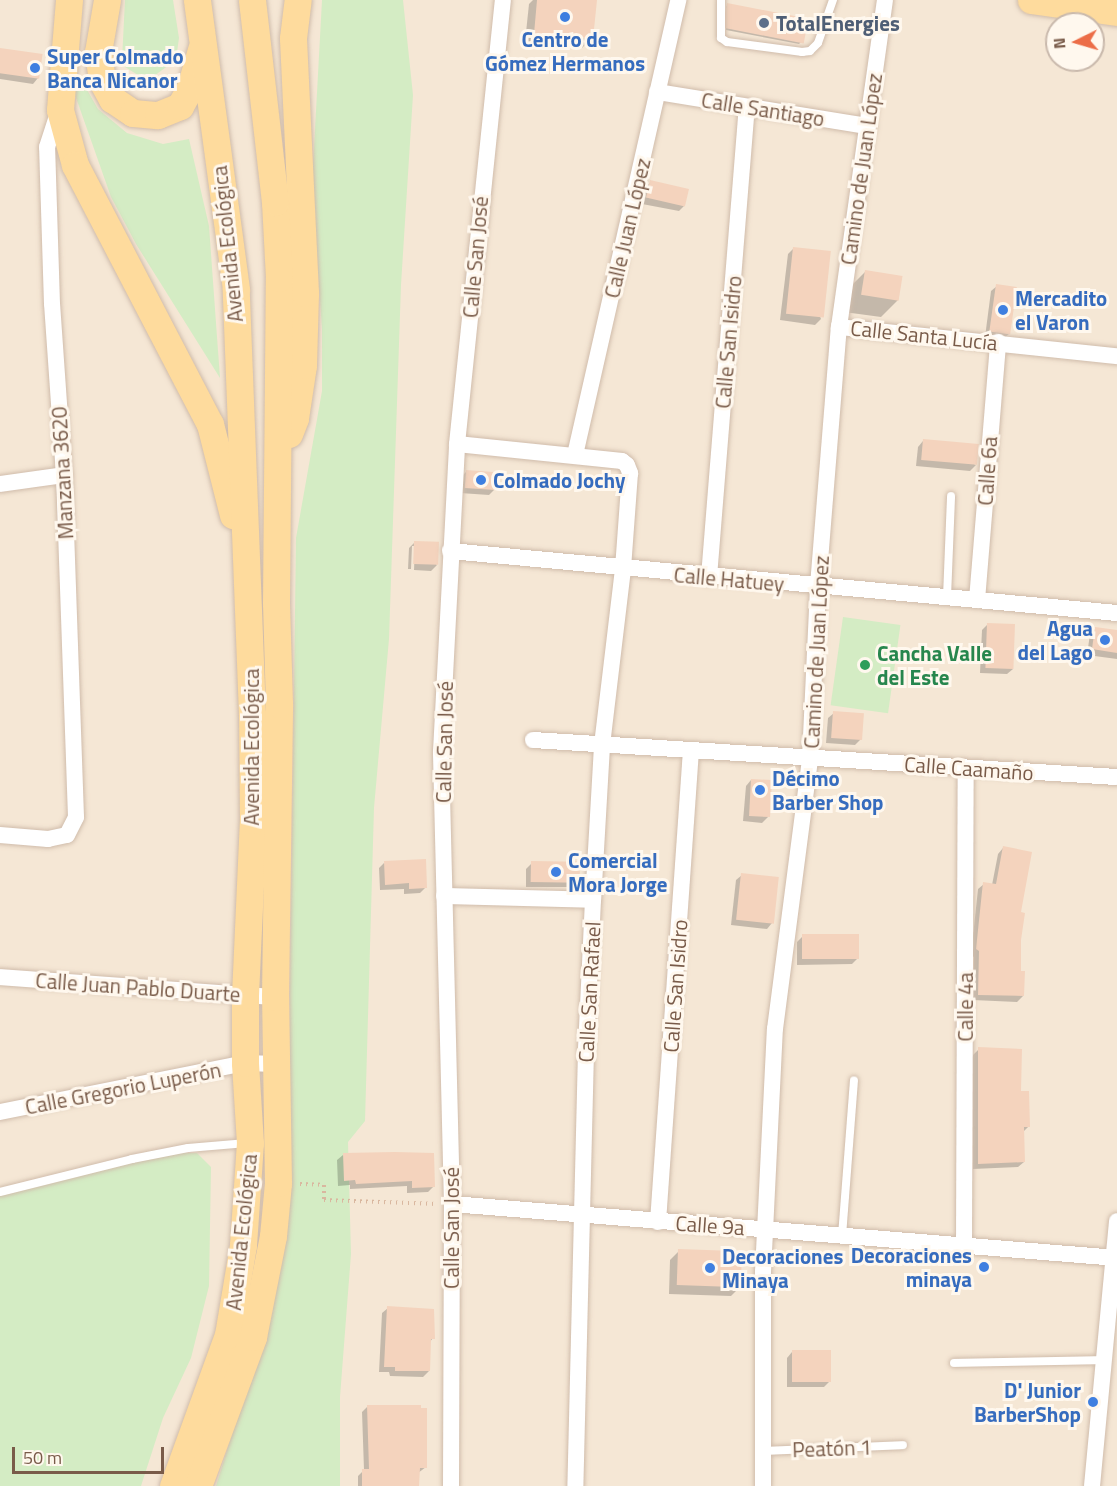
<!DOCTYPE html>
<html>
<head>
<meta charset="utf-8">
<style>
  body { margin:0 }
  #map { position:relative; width:1117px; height:1486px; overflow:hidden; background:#fdf5e7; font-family:"Titillium Web",sans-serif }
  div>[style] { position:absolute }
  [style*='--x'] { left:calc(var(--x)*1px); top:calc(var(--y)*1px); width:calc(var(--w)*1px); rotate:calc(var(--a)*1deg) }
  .residential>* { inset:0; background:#f5e7d5 }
  .green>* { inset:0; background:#d4ecc4; transform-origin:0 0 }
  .shadow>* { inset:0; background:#0003 }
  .building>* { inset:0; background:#f4d3bd; transform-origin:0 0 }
  .path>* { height:4px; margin-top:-2px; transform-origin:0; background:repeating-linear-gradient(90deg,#d9b79f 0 1.5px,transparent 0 6px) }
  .roads { filter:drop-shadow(0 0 2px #d0bcab) drop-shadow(0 0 2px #d0bcab) }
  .lane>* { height:8px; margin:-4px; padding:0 4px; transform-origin:4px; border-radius:4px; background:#fff }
  .street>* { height:16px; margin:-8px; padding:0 8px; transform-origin:8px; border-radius:8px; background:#fff }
  .primary>* { height:27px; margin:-13.5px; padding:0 13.5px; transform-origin:13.5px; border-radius:13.5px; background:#fedb9d }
  .dots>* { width:16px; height:16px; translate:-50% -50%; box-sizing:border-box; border:3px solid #fff8ee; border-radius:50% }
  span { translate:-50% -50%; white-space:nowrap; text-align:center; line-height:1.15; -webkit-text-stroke:6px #fff8ee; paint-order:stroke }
  .service-label { font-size:21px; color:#4e5e75; font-weight:700 }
  .left { translate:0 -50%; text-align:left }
  .shop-label { font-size:21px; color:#366cbe; font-weight:700 }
  .right { translate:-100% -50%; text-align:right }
  .street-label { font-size:21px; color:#795b49 }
  .leisure-label { font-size:21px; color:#27864d; font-weight:700 }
  .north { position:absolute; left:1045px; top:12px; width:60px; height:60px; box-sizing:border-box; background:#fff8ee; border:2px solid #c9b9ac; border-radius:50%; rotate:265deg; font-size:16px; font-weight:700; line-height:24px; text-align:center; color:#795b49 }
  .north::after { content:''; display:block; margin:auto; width:21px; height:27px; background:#ec6d47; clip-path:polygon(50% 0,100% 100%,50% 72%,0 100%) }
  .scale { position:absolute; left:12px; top:1447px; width:152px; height:27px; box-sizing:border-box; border:3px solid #795b49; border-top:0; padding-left:8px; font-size:18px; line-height:21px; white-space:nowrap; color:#795b49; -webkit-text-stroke:4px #fff8ee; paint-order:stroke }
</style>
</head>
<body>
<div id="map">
  <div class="residential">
    <div style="clip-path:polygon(evenodd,0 0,1117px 0,1117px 1486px,0 1486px,0 0,1057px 24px,1093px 24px,1093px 60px,1057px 60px,1057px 24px)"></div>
  </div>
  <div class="green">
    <div style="clip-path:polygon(125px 0,173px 0,179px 38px,177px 52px,169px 65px,154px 76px,138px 75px,125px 67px,122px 60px)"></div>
    <div style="clip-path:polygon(322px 0,403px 0,413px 95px,401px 285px,389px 639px,374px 808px,365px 1121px,348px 1142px,351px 1254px,340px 1397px,340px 1486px,216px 1486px,247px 1385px,287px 1212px,296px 538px,322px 391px,322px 329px,312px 185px)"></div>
    <div style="clip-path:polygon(82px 81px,98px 109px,127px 133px,163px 144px,189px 139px,209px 226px,220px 378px,136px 244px,111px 197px,74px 92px)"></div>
    <div style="left:843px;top:617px;width:58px;height:89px;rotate:8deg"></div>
    <div style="clip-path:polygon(163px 1153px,197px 1153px,211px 1167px,209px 1286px,191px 1358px,163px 1418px,141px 1486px,0 1486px,0 1195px)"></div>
  </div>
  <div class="shadow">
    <div style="clip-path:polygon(533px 0,595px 0,591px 39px,582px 48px,525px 42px,529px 4px)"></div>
    <div style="clip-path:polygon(728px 5px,801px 42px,799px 44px,726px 30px,726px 7px)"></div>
    <div style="clip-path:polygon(0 50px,38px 78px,33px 84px,0 79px)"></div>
    <div style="clip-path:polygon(651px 182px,688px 190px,684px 206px,679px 211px,642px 204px,645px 188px)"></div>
    <div style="clip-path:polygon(794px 248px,821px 319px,815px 325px,780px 320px,788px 254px)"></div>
    <div style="clip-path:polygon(865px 272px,898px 300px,881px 317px,844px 312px,848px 289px)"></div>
    <div style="clip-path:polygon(997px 286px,1009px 334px,1003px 339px,985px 337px,991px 291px)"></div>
    <div style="clip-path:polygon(923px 441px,976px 465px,970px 471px,916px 466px,918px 447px)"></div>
    <div style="clip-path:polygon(467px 471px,494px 490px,489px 495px,460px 493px,461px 477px)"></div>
    <div style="clip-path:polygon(415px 542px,437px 565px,431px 571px,414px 570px,415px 546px,412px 546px,411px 569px,408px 569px,409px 548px)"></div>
    <div style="clip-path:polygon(987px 625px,1013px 669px,1007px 674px,980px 673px,982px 630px)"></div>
    <div style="clip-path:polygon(1096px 628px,1117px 631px,1117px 659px,1087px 655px,1090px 634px)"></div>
    <div style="clip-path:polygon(834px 713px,861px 739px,855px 745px,826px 743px,828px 718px)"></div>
    <div style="clip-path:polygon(751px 780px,768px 817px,762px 823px,743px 821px,746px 786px)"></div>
    <div style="clip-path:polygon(1003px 848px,1019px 914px,1019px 972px,1023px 996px,1017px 1002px,973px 1000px,974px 957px,971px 955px,978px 889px,984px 884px,992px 885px,998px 854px)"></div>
    <div style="clip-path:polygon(384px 863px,426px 887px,420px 893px,404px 894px,404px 889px,380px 890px,379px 868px)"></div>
    <div style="clip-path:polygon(532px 863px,579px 882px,573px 887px,526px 887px,526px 869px)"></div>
    <div style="clip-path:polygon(742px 875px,772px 923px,767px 929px,731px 925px,736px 880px)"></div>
    <div style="clip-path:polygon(803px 936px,858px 958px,852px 964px,797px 965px,797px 942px)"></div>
    <div style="clip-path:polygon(979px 1049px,1019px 1093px,1029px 1126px,1023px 1132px,1024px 1162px,1018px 1167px,973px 1169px,973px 1055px)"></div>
    <div style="clip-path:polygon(343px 1155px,434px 1186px,428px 1192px,407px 1193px,407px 1186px,350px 1189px,350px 1185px,338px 1186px,337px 1160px)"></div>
    <div style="clip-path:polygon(679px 1251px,740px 1287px,731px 1296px,669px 1294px,670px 1260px)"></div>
    <div style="clip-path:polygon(388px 1308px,433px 1338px,429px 1343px,429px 1371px,423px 1377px,390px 1376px,389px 1372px,379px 1372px,382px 1313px)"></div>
    <div style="clip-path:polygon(792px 1352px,830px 1381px,824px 1387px,787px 1387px,787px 1358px)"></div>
    <div style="clip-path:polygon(368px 1406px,426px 1467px,418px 1473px,418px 1486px,358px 1486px,358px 1476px,364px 1470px,362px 1412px)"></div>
  </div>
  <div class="building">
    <div style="clip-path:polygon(537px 0,597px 0,593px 39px,534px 34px)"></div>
    <div style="left:727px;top:3px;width:83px;height:25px;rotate:11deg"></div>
    <div style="left:0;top:48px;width:43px;height:25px;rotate:8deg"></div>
    <div style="left:650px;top:180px;width:40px;height:18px;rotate:13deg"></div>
    <div style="left:793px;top:247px;width:38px;height:67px;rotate:6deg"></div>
    <div style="left:865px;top:270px;width:38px;height:25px;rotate:9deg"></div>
    <div style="left:996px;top:284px;width:21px;height:48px;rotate:8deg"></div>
    <div style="left:923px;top:439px;width:56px;height:21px;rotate:5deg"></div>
    <div style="left:466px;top:470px;width:31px;height:18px;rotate:4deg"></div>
    <div style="left:414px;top:541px;width:25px;height:23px;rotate:2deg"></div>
    <div style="left:987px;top:623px;width:28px;height:45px;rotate:2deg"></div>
    <div style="clip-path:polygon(1095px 627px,1117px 630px,1117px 653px,1092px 649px)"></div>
    <div style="left:833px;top:711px;width:31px;height:27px;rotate:4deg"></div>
    <div style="left:751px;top:779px;width:21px;height:37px;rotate:3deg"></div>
    <div style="clip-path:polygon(1003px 846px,1032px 852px,1021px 912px,1025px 913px,1021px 940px,1021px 971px,1025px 971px,1024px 996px,978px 995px,979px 951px,976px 949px,983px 882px,996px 884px)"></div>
    <div style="clip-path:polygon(426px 859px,427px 888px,409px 889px,409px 883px,385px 885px,384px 861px)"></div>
    <div style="left:531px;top:861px;width:49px;height:21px;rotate:1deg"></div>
    <div style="left:741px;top:873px;width:38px;height:47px;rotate:6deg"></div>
    <div style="left:859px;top:934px;width:25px;height:57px;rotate:90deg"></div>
    <div style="clip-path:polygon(978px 1047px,1022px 1049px,1021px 1091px,1029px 1091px,1030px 1127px,1024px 1127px,1025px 1162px,978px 1164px)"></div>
    <div style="clip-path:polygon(395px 1152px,434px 1153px,435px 1187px,412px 1188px,412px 1181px,356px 1184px,355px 1180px,344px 1181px,343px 1153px)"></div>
    <div style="left:678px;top:1249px;width:64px;height:36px;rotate:2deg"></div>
    <div style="clip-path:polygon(387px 1306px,434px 1309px,435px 1339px,431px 1339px,430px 1371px,395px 1371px,395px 1367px,384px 1367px)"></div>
    <div style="left:792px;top:1350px;width:39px;height:32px"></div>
    <div style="clip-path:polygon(367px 1405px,421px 1405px,421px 1408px,427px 1408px,427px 1468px,420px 1468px,419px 1486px,362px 1486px,362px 1469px,369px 1469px)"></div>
  </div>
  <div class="path">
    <div style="--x:300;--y:1184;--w:24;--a:2"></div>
    <div style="--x:324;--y:1185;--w:15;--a:90"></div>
    <div style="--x:324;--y:1200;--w:113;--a:2"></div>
  </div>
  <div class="roads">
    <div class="lane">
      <div style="--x:721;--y:0;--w:38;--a:90"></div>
      <div style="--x:721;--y:38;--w:7;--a:34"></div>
      <div style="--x:727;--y:42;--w:76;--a:7.6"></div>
      <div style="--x:802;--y:52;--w:8;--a:-7"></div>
      <div style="--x:810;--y:51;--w:11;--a:-45"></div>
      <div style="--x:818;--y:43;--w:46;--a:-70.8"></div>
      <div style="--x:947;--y:597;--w:101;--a:-87.7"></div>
      <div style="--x:0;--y:1192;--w:136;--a:-14"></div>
      <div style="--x:132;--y:1159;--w:57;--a:-11.1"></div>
      <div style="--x:188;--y:1148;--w:59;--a:-4.8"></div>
      <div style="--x:842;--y:1236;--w:156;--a:-85.6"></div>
      <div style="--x:954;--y:1363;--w:150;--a:-1.1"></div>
      <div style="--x:761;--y:1451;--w:142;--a:-2.4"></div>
    </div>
    <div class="street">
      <div style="--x:657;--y:92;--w:214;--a:9.2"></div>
      <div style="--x:839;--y:327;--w:280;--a:6"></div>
      <div style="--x:457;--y:444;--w:166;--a:5.9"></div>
      <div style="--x:622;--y:461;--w:6;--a:39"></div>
      <div style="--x:627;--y:465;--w:9;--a:69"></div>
      <div style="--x:630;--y:473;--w:96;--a:94.2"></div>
      <div style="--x:623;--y:569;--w:178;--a:96.8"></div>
      <div style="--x:602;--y:746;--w:154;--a:93.3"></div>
      <div style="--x:593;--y:900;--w:151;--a:92.7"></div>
      <div style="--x:586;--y:1051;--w:435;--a:91.4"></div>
      <div style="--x:575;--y:455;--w:467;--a:-77.2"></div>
      <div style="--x:0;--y:484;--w:65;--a:-8"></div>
      <div style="--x:450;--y:551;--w:670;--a:5.31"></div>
      <div style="--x:709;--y:577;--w:471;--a:-85.4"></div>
      <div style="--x:977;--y:600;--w:259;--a:-85.3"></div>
      <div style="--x:533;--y:740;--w:585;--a:3.63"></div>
      <div style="--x:0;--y:835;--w:48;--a:4.8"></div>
      <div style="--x:48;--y:839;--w:19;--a:-12"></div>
      <div style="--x:67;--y:835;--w:20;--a:-63"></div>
      <div style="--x:76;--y:817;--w:342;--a:-92"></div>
      <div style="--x:64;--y:475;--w:171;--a:-94"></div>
      <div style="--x:52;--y:304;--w:157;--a:-91.8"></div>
      <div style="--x:47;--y:147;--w:36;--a:-72"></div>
      <div style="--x:444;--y:896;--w:149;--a:1.5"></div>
      <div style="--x:0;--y:977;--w:276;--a:4.2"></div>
      <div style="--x:0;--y:1112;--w:250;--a:-11.3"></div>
      <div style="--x:245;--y:1063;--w:31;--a:2"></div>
      <div style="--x:452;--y:1204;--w:667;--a:4.64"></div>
      <div style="--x:658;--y:1222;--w:472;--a:-86"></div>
      <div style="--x:964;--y:1246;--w:478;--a:-89.8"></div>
      <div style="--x:451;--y:1486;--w:282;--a:-89.8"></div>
      <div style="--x:452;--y:1204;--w:452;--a:-91.4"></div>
      <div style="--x:441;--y:752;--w:308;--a:-87"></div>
      <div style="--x:457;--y:444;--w:446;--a:-84.1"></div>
      <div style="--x:763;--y:1486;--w:214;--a:-90"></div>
      <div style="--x:763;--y:1272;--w:243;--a:-87.2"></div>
      <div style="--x:775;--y:1029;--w:273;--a:-82.6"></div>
      <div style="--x:810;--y:758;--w:172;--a:-87.3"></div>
      <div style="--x:818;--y:586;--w:260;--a:-85.4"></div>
      <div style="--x:839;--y:327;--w:330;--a:-82"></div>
      <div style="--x:1092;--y:1486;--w:266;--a:-84.6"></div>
    </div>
    <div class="primary">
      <div style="--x:69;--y:0;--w:110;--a:94.7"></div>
      <div style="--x:60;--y:110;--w:57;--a:74.7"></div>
      <div style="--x:75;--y:165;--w:292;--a:62.5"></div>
      <div style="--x:210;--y:424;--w:94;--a:75.8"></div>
      <div style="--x:107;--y:0;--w:53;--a:99.8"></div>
      <div style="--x:98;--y:52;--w:29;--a:82"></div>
      <div style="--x:102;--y:81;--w:21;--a:61"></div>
      <div style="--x:112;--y:99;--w:25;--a:34"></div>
      <div style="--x:133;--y:113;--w:25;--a:5"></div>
      <div style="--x:158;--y:115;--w:24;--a:-22"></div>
      <div style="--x:180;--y:106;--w:21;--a:-61"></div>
      <div style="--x:190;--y:88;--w:40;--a:-74"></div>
      <div style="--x:1031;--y:0;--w:87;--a:7.9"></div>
      <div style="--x:289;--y:434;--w:17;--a:-69"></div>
      <div style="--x:295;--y:418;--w:54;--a:-81.4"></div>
      <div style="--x:303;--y:365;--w:72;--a:-88.4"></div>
      <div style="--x:305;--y:293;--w:255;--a:-92.7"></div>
      <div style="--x:293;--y:38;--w:38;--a:-83"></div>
      <div style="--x:173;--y:1486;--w:161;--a:-70"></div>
      <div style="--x:228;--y:1335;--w:91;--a:-80.5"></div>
      <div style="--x:243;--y:1245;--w:102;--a:-86.1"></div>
      <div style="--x:250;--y:1143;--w:80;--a:-93.6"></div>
      <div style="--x:245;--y:1063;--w:68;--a:-90"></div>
      <div style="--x:245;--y:995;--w:175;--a:-87.4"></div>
      <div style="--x:253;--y:820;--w:106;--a:-90.5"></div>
      <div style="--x:252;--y:714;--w:425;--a:-92.2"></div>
      <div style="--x:236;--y:289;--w:292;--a:-97.7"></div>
      <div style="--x:198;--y:1486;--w:159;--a:-69.7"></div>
      <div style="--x:253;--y:1337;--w:103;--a:-78.8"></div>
      <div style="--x:273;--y:1236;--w:53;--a:-84.6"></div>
      <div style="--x:278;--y:1183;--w:186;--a:-90.9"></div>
      <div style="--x:275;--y:997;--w:293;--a:-89.2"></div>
      <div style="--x:279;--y:704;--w:101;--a:-91.7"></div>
      <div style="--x:276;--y:603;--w:325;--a:-89.5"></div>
      <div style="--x:279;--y:278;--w:76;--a:-93"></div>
      <div style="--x:275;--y:202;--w:203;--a:-96.5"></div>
    </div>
  </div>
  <div class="dots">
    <div style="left:565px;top:17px;background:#3f7fe0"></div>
    <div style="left:764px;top:23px;background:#5c6f8a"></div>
    <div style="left:35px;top:68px;background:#3f7fe0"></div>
    <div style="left:1003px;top:310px;background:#3f7fe0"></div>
    <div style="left:481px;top:480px;background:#3f7fe0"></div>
    <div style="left:1105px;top:640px;background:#3f7fe0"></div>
    <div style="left:865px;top:665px;background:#2e9e5b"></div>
    <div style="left:760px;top:790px;background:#3f7fe0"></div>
    <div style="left:556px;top:872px;background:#3f7fe0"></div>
    <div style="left:984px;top:1267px;background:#3f7fe0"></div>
    <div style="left:710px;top:1268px;background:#3f7fe0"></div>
    <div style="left:1093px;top:1402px;background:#3f7fe0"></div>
  </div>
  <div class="service-label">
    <span class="left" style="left:776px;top:23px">TotalEnergies</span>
  </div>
  <div class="shop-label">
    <span style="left:565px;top:51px">Centro de<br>Gómez Hermanos</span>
    <span class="left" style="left:47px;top:68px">Super Colmado<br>Banca Nicanor</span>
    <span class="left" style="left:1015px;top:310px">Mercadito<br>el Varon</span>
    <span class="left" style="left:493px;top:480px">Colmado Jochy</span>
    <span class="right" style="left:1093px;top:640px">Agua<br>del Lago</span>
    <span class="left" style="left:772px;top:790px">Décimo<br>Barber Shop</span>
    <span class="left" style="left:568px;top:872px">Comercial<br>Mora Jorge</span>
    <span class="right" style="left:972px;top:1267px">Decoraciones<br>minaya</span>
    <span class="left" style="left:722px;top:1268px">Decoraciones<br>Minaya</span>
    <span class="right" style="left:1081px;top:1402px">D' Junior<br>BarberShop</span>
  </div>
  <div class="street-label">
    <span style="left:763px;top:109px;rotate:9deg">Calle Santiago</span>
    <span style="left:861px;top:169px;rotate:-82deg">Camino de Juan López</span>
    <span style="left:627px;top:228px;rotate:-77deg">Calle Juan López</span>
    <span style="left:227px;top:244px;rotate:-96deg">Avenida Ecológica</span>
    <span style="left:475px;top:257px;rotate:-85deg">Calle San José</span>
    <span style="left:924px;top:335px;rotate:6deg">Calle Santa Lucía</span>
    <span style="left:728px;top:342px;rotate:-85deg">Calle San Isidro</span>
    <span style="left:987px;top:471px;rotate:-86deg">Calle 6a</span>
    <span style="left:62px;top:473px;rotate:-93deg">Manzana 3620</span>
    <span style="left:729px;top:579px;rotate:5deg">Calle Hatuey</span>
    <span style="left:816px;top:652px;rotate:-87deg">Camino de Juan López</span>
    <span style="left:444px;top:742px;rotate:-89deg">Calle San José</span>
    <span style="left:251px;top:747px;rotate:-90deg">Avenida Ecológica</span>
    <span style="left:969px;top:768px;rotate:4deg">Calle Caamaño</span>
    <span style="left:675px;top:986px;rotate:-86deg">Calle San Isidro</span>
    <span style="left:138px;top:987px;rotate:4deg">Calle Juan Pablo Duarte</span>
    <span style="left:589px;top:992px;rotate:-87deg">Calle San Rafael</span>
    <span style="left:965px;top:1007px;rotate:-90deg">Calle 4a</span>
    <span style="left:123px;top:1088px;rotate:-11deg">Calle Gregorio Luperón</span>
    <span style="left:710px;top:1225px;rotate:4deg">Calle 9a</span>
    <span style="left:451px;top:1228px;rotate:-90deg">Calle San José</span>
    <span style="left:241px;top:1232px;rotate:-84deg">Avenida Ecológica</span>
    <span style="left:832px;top:1448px;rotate:-2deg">Peatón 1</span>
  </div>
  <div class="leisure-label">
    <span class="left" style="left:877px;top:665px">Cancha Valle<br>del Este</span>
  </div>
  <div class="north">N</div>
  <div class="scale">50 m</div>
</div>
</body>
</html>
